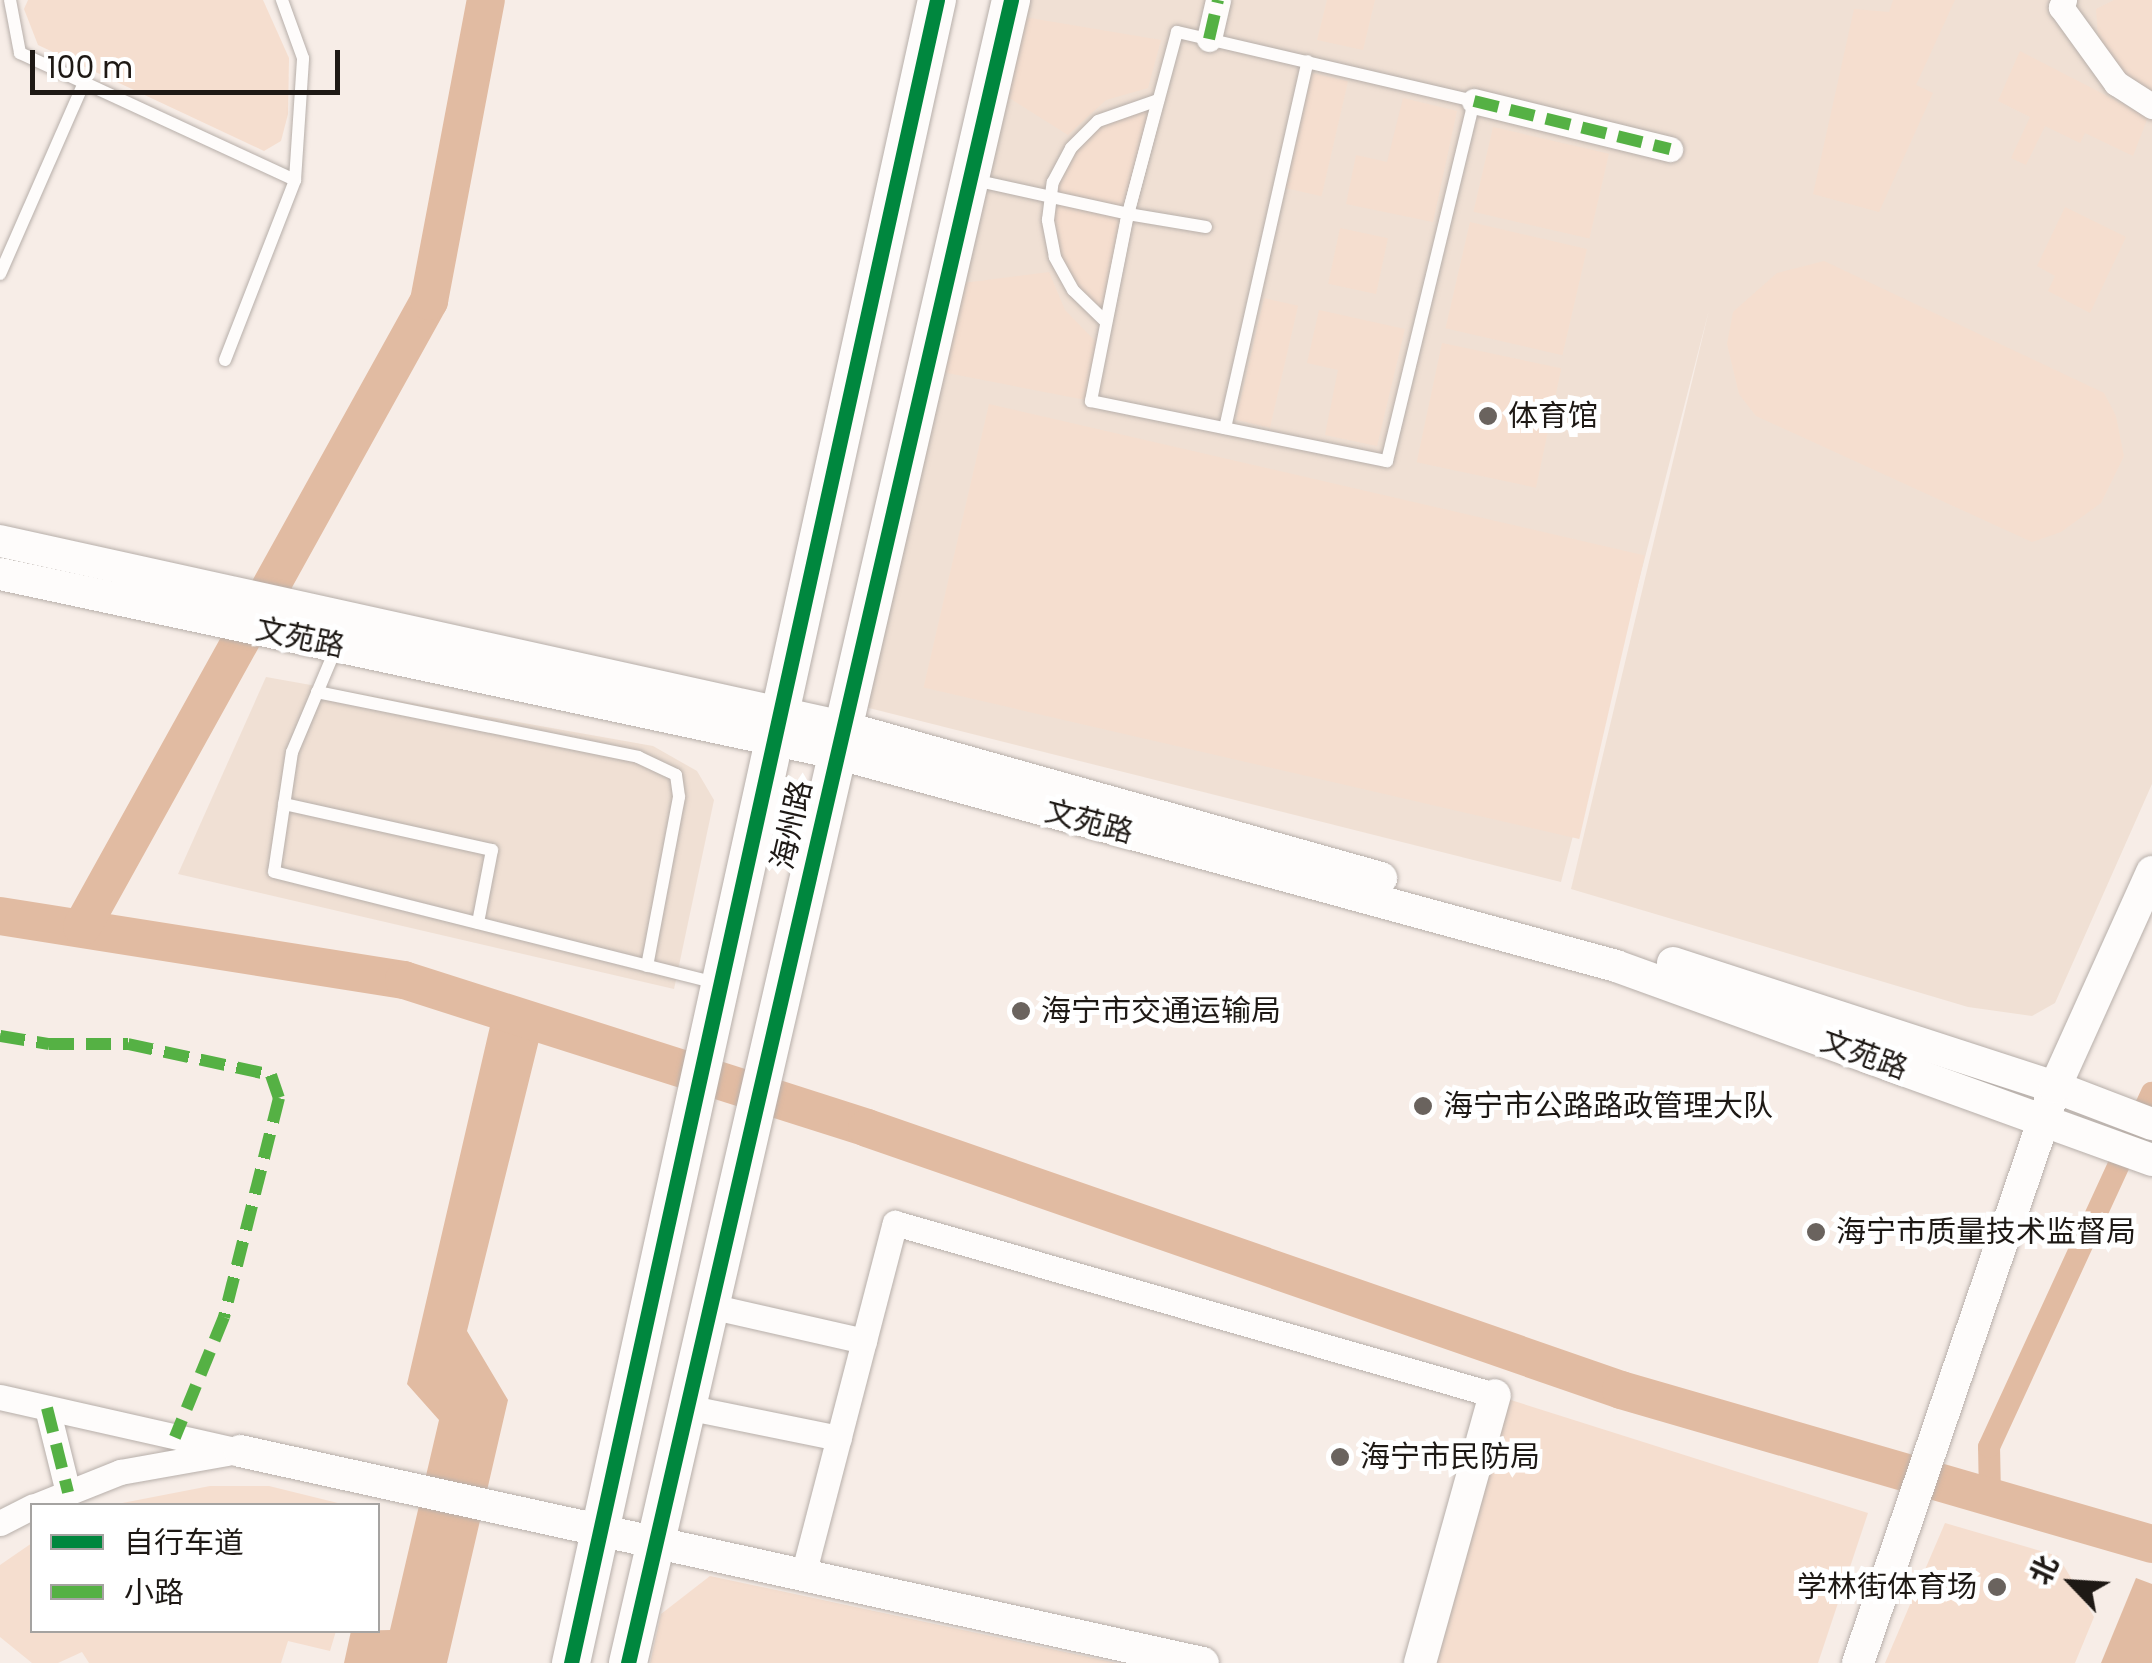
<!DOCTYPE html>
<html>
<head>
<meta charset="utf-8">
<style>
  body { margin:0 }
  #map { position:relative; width:2152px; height:1663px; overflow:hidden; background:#f7ede7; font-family:Poppins,"Noto Sans SC",sans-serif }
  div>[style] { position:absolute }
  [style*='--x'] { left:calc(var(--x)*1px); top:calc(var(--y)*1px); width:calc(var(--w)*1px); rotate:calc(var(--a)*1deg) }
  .built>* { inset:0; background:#f0e0d4 }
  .green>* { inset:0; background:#f5decf; transform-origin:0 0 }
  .water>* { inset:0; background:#e1bba2 }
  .canal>* { height:22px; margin:-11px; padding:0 11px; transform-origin:11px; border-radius:11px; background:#e1bba2 }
  .river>* { height:38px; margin:-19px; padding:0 19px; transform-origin:19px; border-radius:19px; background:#e1bba2 }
  .roads { filter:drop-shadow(0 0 2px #b7afaa) drop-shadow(0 0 2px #b7afaa) }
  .lane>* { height:12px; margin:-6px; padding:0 6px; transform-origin:6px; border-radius:6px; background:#fefcfb }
  .street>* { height:25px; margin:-12.5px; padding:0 12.5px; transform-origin:12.5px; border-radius:12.5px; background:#fefcfb }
  .secondary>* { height:32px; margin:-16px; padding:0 16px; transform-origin:16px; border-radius:16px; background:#fefcfb }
  .primary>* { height:38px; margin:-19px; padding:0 19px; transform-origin:19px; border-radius:19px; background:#fefcfb }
  .quiet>* { height:12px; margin-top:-6px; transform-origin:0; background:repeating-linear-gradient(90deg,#55b144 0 25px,transparent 0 37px) }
  .cycleway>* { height:15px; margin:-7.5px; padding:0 7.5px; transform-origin:7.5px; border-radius:7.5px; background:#00873e }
  .dots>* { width:28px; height:28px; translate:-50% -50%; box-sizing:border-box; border:5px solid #fff; border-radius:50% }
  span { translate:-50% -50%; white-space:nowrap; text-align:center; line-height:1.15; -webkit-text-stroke:10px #fff; paint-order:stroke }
  .poi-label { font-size:30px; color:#1e1915 }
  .left { translate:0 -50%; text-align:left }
  .right { translate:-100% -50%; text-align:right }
  .street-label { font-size:30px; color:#1e1915 }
  .legend { position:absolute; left:30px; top:1503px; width:350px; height:130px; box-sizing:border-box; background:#fff; border:2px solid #a5a3a1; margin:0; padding:12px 18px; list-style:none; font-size:30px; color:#1e1915 }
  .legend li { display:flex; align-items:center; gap:20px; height:50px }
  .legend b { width:50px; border:2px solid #a5a3a1 }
  .north { position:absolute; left:2022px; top:1533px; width:100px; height:100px; -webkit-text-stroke:8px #fff; paint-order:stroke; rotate:295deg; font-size:28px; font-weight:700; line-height:40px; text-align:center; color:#1e1915 }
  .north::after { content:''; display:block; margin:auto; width:35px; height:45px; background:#1e1915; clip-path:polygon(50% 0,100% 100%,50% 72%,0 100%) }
  .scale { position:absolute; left:30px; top:50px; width:310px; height:45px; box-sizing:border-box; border:5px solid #1e1915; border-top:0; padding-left:12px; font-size:30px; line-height:35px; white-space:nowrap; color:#1e1915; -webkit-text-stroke:8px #fff; paint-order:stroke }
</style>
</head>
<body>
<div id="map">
  <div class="built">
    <div style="clip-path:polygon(1028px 0,2152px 0,2152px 784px,2055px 1003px,2032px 1016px,1968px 1007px,1571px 889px,1709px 310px,1561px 882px,865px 707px)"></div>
    <div style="clip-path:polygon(266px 677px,653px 746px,697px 771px,714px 800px,674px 989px,178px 874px)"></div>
  </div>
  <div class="green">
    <div style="clip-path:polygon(28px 0,263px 0,289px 58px,288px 114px,281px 141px,264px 151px,38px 45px,24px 9px)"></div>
    <div style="clip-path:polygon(1327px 0,1375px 0,1363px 50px,1317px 40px)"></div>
    <div style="clip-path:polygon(1893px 0,1955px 0,1916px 85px,1933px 93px,1879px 212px,1813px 194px,1854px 9px,1889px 12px)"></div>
    <div style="clip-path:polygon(2114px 0,2152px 0,2152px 98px,2127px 86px,2098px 38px,2096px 9px)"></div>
    <div style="clip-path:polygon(1024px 17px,1161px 40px,1148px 88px,1106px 100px,1068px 135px,1006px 96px)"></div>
    <div style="clip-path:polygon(2020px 51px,2148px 117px,2133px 156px,2085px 133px,2080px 143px,2045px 126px,2026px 165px,2011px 158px,2030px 117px,1998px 101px)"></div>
    <div style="left:1312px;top:73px;width:37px;height:118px;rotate:13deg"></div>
    <div style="clip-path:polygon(1403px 98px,1457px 111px,1433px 222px,1346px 204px,1356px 155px,1387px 162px)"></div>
    <div style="clip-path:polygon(1158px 100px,1106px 322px,1055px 257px,1053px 182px,1083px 133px)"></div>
    <div style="left:1493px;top:127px;width:119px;height:87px;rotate:13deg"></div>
    <div style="clip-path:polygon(2065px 207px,2126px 237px,2090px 313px,2048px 291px,2055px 276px,2037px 266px)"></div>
    <div style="left:1470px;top:222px;width:120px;height:109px;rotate:13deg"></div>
    <div style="left:1340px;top:228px;width:49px;height:57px;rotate:12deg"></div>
    <div style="clip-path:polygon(1824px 261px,2104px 393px,2116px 416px,2124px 456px,2101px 503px,2061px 532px,2032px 542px,1756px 416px,1739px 394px,1727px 344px,1733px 312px,1777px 273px)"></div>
    <div style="clip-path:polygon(1049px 272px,1065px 310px,1098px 344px,1091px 401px,942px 372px,963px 283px)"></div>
    <div style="left:1264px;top:298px;width:35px;height:125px;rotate:13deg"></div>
    <div style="clip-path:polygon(1319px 310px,1405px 329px,1377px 446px,1325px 435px,1338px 370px,1307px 363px)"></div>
    <div style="left:1442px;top:343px;width:122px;height:122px;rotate:12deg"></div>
    <div style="left:989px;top:404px;width:673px;height:291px;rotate:13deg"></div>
    <div style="clip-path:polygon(1495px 1395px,1868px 1513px,1818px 1663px,1420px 1663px)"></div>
    <div style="clip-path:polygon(210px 1486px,269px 1486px,346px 1505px,112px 1505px)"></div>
    <div style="clip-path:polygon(1945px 1523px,2058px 1556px,2094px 1617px,2075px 1663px,1885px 1663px)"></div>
    <div style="clip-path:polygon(32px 1543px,32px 1630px,336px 1631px,330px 1651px,288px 1641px,281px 1663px,89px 1663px,82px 1652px,58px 1663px,32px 1663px,0 1637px,0 1565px)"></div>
    <div style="clip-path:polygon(710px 1576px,1117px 1663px,650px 1663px,661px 1614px)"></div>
  </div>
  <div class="water">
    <div style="clip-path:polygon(494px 1009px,543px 1024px,467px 1331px,508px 1400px,447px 1663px,344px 1663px,351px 1631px,390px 1630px,439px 1420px,407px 1384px)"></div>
    <div style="clip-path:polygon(2136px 1578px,2152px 1584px,2152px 1663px,2101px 1663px)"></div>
  </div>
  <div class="canal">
    <div style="--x:1990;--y:1497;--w:50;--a:-91.1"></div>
    <div style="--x:1989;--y:1447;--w:390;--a:-65.3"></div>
  </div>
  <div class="river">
    <div style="--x:0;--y:916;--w:409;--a:9"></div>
    <div style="--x:404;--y:980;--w:486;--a:17.7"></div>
    <div style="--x:867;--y:1128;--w:798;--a:19.16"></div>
    <div style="--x:1621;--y:1390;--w:553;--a:16.17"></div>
    <div style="--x:82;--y:927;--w:716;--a:-61"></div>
    <div style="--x:429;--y:301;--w:306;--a:-79.3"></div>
  </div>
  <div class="roads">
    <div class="lane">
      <div style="--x:10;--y:0;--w:54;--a:79.3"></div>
      <div style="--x:20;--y:53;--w:303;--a:24.8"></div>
      <div style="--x:1158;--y:100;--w:126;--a:104.7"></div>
      <div style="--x:1126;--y:222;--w:102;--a:101.3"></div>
      <div style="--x:1106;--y:322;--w:46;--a:-135.9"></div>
      <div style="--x:1073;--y:290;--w:38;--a:-119"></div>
      <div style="--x:1055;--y:257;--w:38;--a:-101"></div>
      <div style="--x:1048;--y:220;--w:38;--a:-83"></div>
      <div style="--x:1053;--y:182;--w:38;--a:-62"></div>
      <div style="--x:1071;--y:148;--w:38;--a:-45"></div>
      <div style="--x:1098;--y:121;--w:64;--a:-19.3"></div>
      <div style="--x:974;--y:180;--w:158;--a:12.4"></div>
      <div style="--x:1128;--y:214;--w:191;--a:101.2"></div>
      <div style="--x:1091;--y:401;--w:302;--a:11.5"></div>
      <div style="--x:1387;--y:461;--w:370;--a:-76.4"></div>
      <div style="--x:1474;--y:101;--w:305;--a:-166.9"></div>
      <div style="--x:1177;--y:32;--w:188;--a:105.1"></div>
      <div style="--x:1128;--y:214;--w:79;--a:9.5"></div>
      <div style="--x:0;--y:274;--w:209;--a:-66.3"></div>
      <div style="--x:225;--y:360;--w:193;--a:-68.7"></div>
      <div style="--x:295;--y:180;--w:122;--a:-86.2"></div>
      <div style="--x:303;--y:58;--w:62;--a:-109.9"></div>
      <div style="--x:1225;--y:428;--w:376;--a:-77.3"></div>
      <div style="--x:336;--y:648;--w:113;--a:112.9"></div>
      <div style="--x:292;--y:752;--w:121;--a:98.5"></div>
      <div style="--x:274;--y:872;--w:456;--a:14.1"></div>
      <div style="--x:317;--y:692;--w:328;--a:11.4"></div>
      <div style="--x:638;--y:757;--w:42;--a:25.3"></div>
      <div style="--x:676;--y:775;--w:22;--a:82"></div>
      <div style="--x:679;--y:797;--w:172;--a:100.7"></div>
      <div style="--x:284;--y:804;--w:213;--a:12.5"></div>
      <div style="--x:492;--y:850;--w:74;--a:100.9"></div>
    </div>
    <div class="street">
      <div style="--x:2064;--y:0;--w:8;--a:113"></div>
      <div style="--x:2061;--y:7;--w:94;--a:54.1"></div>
      <div style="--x:2116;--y:83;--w:43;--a:32.6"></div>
      <div style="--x:1209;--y:39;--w:40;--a:-77"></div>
      <div style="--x:1474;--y:101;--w:202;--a:13.8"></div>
      <div style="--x:710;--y:1306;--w:158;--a:12.8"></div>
      <div style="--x:0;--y:1397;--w:246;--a:12.7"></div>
      <div style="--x:686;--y:1407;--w:156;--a:11.5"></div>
      <div style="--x:47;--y:1408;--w:87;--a:76"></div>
      <div style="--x:35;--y:1506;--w:92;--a:-21.8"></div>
      <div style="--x:120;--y:1472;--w:109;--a:-10.1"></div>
      <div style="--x:0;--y:1523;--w:36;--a:-27"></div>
      <div style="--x:803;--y:1575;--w:364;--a:-75.4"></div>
      <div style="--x:895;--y:1223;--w:624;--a:16"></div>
    </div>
    <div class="secondary">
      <div style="--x:0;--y:541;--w:863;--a:12.44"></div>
      <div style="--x:843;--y:727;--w:559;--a:15.68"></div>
      <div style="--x:0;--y:574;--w:855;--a:12.09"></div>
      <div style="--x:836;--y:753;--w:809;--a:15.27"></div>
      <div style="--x:1616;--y:966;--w:570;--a:19.9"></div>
      <div style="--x:1673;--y:963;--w:402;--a:18"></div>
      <div style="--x:2055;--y:1087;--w:104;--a:20.9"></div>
      <div style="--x:240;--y:1451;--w:986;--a:12.42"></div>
      <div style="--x:1420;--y:1663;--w:278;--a:-74.4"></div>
      <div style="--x:1858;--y:1663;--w:609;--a:-71.12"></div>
      <div style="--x:2055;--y:1087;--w:236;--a:-65.7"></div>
    </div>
    <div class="primary">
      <div style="--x:571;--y:1663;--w:1703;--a:-77.59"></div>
      <div style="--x:628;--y:1663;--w:1707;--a:-77.03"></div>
    </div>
  </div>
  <div class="quiet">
    <div style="--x:1209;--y:39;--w:40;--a:-77"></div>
    <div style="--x:1474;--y:101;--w:202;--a:13.8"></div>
    <div style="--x:0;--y:1036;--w:50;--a:9.3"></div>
    <div style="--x:49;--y:1044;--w:79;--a:0"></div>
    <div style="--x:128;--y:1044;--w:146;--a:12.2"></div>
    <div style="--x:271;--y:1075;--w:24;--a:71"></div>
    <div style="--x:279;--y:1098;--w:226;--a:104.1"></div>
    <div style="--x:224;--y:1317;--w:130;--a:112.2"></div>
    <div style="--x:47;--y:1408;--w:87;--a:76"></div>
  </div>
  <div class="cycleway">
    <div style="--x:571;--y:1663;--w:1703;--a:-77.59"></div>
    <div style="--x:628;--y:1663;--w:1707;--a:-77.03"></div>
  </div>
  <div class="dots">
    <div style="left:1488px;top:416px;background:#6a635e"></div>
    <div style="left:1021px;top:1011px;background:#6a635e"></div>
    <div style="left:1423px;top:1106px;background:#6a635e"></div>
    <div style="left:1816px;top:1232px;background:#6a635e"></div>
    <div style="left:1340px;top:1457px;background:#6a635e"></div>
    <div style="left:1997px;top:1587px;background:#6a635e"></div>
  </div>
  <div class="poi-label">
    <span class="left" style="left:1508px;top:416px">体育馆</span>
    <span class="left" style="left:1041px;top:1011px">海宁市交通运输局</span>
    <span class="left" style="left:1443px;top:1106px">海宁市公路路政管理大队</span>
    <span class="left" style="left:1836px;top:1232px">海宁市质量技术监督局</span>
    <span class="left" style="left:1360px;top:1457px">海宁市民防局</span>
    <span class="right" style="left:1977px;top:1587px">学林街体育场</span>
  </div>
  <div class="street-label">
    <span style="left:300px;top:638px;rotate:12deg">文苑路</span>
    <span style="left:1089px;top:822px;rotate:15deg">文苑路</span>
    <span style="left:792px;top:825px;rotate:-77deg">海州路</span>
    <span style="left:1864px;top:1055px;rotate:20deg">文苑路</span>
  </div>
  <ul class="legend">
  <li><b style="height:12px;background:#00873e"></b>自行车道</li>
  <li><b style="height:12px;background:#55b144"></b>小路</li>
  </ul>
  <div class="north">北</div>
  <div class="scale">100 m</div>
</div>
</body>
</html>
